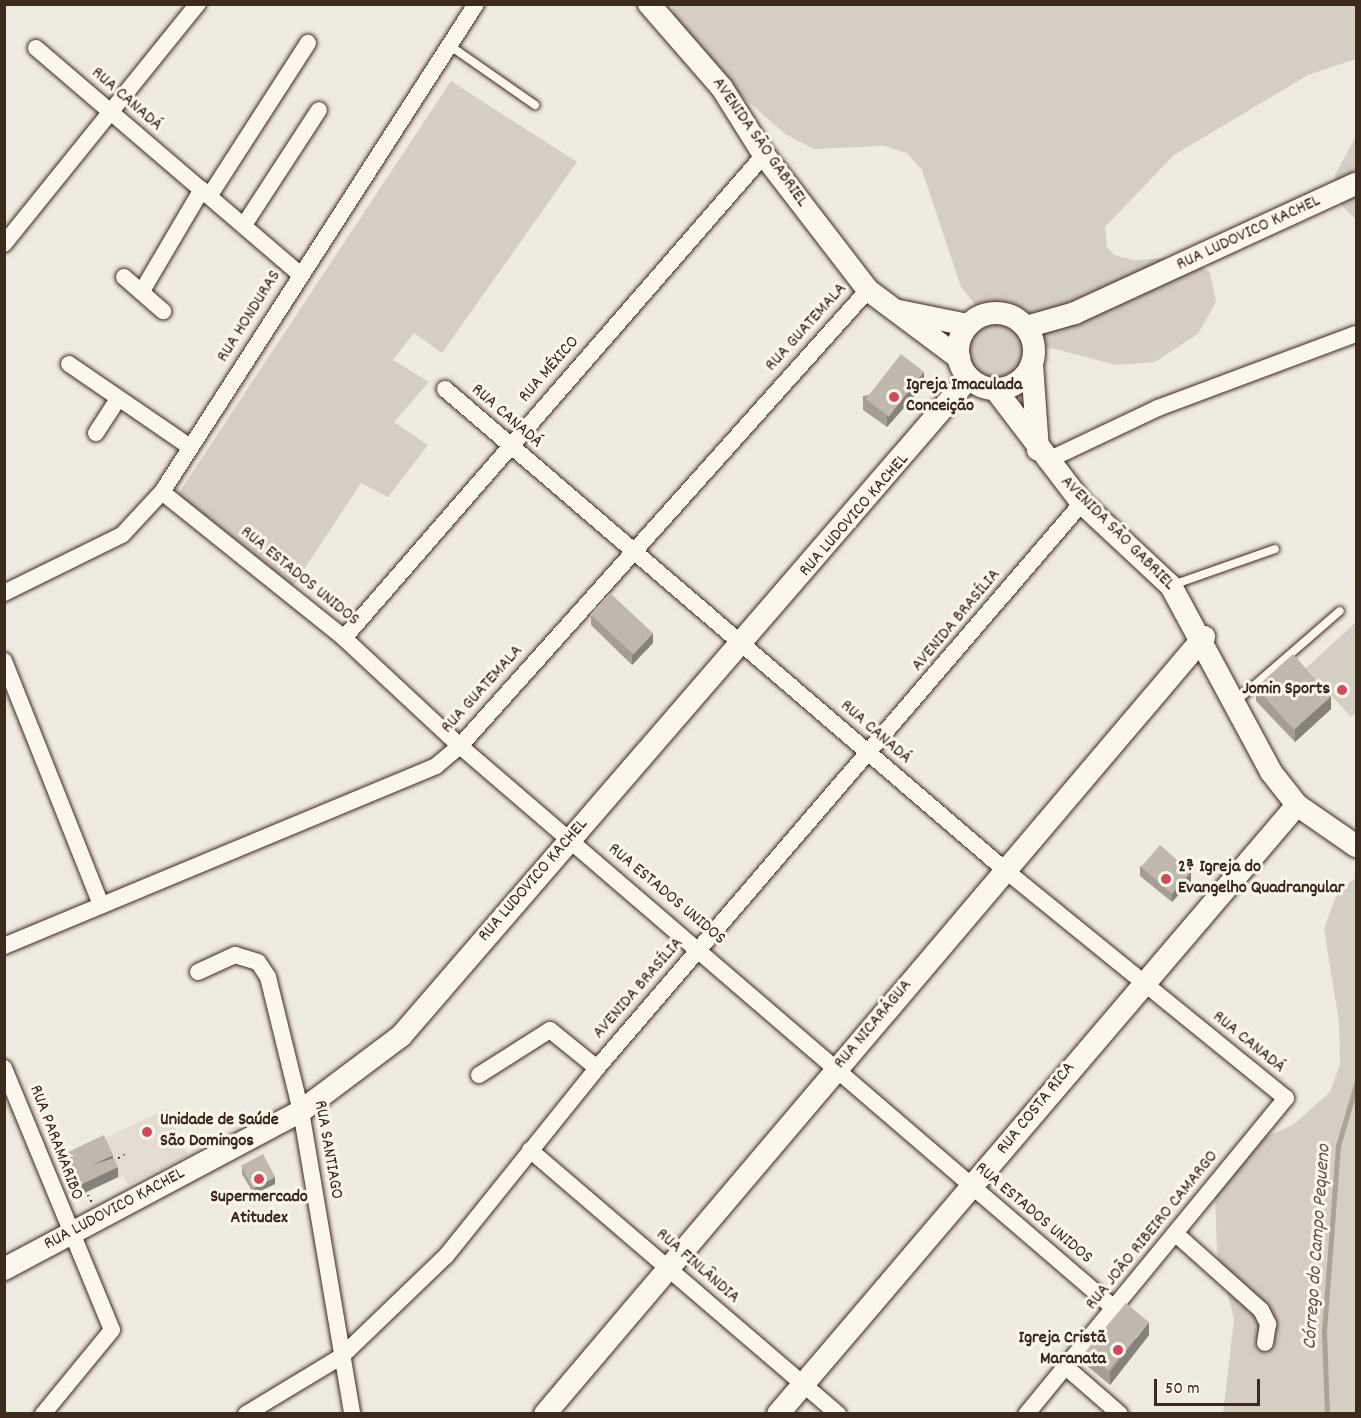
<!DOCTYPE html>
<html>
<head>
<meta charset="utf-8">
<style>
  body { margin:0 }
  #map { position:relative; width:1361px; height:1418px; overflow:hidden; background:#f0ebe0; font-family:Dekko,sans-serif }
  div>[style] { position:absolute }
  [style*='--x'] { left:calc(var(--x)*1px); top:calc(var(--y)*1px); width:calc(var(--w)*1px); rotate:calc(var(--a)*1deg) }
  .built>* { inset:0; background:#e2dcd1 }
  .green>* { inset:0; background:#d5cec3 }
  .stream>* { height:4.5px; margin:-2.25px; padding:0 2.25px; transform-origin:2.25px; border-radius:2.25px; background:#aca397 }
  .path>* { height:2px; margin-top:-1px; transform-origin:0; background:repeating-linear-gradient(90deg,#3b2a1e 0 1.5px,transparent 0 6px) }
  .roads { filter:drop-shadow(0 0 2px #3b2a1e) drop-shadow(0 0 2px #3b2a1e) }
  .lane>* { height:8px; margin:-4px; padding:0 4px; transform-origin:4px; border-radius:4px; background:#fbf7ec }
  .street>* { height:16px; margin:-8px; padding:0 8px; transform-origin:8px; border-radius:8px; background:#fbf7ec }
  .secondary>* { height:22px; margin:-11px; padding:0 11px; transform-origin:11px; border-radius:11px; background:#fbf7ec }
  .secondary>.ring { margin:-11px; padding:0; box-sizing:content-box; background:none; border:22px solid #fbf7ec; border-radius:50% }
  .wall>* { inset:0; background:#a59e95 }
  .shaded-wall>* { inset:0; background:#868179 }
  .building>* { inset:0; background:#c0b8ad; transform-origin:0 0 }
  .dots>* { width:16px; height:16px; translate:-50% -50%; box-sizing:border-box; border:3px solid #fbf7ec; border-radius:50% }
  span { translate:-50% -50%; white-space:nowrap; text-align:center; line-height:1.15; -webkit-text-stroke:6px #fbf7ec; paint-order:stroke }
  .street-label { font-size:18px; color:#3b2a1e }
  .poi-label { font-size:18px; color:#3b2a1e; font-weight:700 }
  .left { translate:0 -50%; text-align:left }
  .right { translate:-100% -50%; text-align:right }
  .water-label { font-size:20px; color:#635448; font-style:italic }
  .frame { position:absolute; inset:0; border:6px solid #3b2a1e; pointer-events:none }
  .scale { position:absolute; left:1154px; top:1379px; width:106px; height:27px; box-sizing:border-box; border:3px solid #3b2a1e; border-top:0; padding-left:8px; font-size:18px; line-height:21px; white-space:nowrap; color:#3b2a1e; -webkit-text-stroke:4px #fbf7ec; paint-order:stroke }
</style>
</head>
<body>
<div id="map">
  <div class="built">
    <div style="clip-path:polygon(167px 1109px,188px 1155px,128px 1185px,123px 1176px,73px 1199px,57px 1160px)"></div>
  </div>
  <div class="green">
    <div style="clip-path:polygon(672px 4px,1356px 5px,1356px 59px,1308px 75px,1174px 155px,1105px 227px,1107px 247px,1114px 255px,1134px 260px,1181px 257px,1210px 272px,1216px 302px,1198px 334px,1155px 362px,1116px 365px,1028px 342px,1022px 372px,991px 384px,965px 364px,964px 341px,987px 319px,961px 287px,922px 170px,907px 153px,884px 146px,814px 149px,785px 134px,708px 66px,674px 22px)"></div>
    <div style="clip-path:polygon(451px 81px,577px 162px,442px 353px,414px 333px,393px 360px,429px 382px,394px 422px,428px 445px,388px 497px,361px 483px,293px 586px,178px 494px)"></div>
    <div style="clip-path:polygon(1356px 136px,1356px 220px,1338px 201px,1335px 175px)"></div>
    <div style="clip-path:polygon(1356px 622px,1356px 713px,1351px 717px,1306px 668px)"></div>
    <div style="clip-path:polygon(1356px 878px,1356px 1413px,1223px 1413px,1234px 1319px,1217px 1252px,1215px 1195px,1249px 1144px,1293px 1125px,1330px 1092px,1340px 1064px,1339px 1022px,1324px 929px,1338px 891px)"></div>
  </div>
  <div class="stream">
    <div style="--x:1327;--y:1414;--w:82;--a:-92.1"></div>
    <div style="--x:1324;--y:1332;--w:187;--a:-85.7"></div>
    <div style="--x:1338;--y:1146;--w:64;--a:-73.6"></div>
  </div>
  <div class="path">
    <div style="--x:113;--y:1161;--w:13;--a:-29"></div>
    <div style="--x:88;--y:1195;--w:9;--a:63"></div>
  </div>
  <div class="roads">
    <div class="lane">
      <div style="--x:449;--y:45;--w:105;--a:34.9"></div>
      <div style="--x:1173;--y:585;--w:108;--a:-19.4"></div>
      <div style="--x:1234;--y:703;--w:140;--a:-41"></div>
    </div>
    <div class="street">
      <div style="--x:36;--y:48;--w:348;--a:40.6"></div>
      <div style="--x:210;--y:195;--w:181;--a:-57.2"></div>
      <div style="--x:244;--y:225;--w:137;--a:-56.9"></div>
      <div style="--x:4;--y:244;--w:309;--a:-51.1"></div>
      <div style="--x:124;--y:277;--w:52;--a:41.1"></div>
      <div style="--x:142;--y:291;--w:118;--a:-59.5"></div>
      <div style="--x:69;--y:364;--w:147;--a:34.4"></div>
      <div style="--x:445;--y:389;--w:738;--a:40.66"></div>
      <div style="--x:1005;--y:870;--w:362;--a:39.1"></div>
      <div style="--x:1286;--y:1098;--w:409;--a:129.4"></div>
      <div style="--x:96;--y:433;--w:40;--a:-57.1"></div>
      <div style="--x:1046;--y:461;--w:124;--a:-25.3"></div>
      <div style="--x:1158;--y:408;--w:211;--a:-20.5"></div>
      <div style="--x:162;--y:492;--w:233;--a:38.7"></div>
      <div style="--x:344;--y:638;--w:158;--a:43"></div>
      <div style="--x:460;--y:746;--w:864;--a:40.68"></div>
      <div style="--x:4;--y:593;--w:131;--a:-26.2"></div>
      <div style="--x:122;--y:535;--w:59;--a:-47.1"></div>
      <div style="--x:162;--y:492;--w:580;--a:-57.24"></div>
      <div style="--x:344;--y:638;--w:640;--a:-48.99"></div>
      <div style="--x:4;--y:661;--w:263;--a:68.3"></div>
      <div style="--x:4;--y:946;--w:468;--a:-22.6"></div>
      <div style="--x:436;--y:766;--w:31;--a:-40"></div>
      <div style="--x:460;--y:746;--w:612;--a:-48.18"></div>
      <div style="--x:198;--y:972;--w:41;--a:-24.7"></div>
      <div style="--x:235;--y:955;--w:24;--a:17"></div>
      <div style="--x:258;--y:962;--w:18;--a:56"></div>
      <div style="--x:268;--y:977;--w:138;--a:76.2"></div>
      <div style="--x:301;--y:1111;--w:307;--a:80.4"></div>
      <div style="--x:4;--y:1068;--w:283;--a:67.6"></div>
      <div style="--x:112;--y:1330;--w:109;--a:129.4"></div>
      <div style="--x:479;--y:1075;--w:84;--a:-32.4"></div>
      <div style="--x:550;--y:1030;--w:60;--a:39"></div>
      <div style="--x:530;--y:1150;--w:406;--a:40.6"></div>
      <div style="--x:1176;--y:1234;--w:114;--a:41.8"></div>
      <div style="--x:1261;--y:1310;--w:16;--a:63"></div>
      <div style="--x:1268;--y:1324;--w:19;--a:99"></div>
      <div style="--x:1067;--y:1368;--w:70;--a:41"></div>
      <div style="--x:246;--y:1414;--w:112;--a:-31.1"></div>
      <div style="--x:342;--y:1356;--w:144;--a:-43.9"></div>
      <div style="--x:446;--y:1256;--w:241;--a:-51.2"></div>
      <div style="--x:597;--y:1068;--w:745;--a:-49.36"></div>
    </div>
    <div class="secondary">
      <div style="--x:649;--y:4;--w:111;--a:49"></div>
      <div style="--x:722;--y:88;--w:79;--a:57.9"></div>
      <div style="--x:764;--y:155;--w:170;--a:52.4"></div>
      <div style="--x:868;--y:290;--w:114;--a:36.8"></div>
      <div style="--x:899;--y:311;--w:70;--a:11.5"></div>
      <div class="ring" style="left:958px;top:313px;width:54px;height:54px"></div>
      <div style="--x:1026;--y:327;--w:51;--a:-15.9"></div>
      <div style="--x:1075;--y:313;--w:309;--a:-24.7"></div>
      <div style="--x:1032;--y:364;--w:86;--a:86"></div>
      <div style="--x:995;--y:389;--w:143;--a:52.7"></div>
      <div style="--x:1082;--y:503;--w:122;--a:43"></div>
      <div style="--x:1171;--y:586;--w:211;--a:61.7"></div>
      <div style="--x:1271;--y:772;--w:42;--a:51.8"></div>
      <div style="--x:1297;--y:805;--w:72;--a:34.8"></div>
      <div style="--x:4;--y:1269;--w:336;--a:-28"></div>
      <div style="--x:301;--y:1111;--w:125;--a:-36.9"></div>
      <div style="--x:401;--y:1036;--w:869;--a:-49.2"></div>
      <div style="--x:545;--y:1414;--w:1019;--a:-49.7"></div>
      <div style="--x:778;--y:1414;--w:800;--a:-49.56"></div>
    </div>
  </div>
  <div class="wall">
    <div style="clip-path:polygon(924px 385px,887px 427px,863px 410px,863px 396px)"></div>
    <div style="clip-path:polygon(591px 615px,653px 643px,632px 665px,591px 625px)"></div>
    <div style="clip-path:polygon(1256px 688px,1331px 709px,1295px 742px,1256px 701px)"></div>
    <div style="clip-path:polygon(1140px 866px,1191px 881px,1172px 902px,1140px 876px)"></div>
    <div style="clip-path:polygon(68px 1152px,113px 1159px,118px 1177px,82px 1194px,68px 1162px)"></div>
    <div style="clip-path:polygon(242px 1167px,275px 1184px,254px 1194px,242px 1174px)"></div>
    <div style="clip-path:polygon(1149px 1335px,1110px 1385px,1086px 1365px,1086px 1352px)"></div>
  </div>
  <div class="shaded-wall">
    <div style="clip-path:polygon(924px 372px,924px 385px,887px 427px,887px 414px)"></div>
    <div style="clip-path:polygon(653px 633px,653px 643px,632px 665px,632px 655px)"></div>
    <div style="clip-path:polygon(1331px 696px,1331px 709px,1295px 742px,1295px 729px)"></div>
    <div style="clip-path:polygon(1191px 872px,1191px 881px,1172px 902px,1172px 893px)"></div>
    <div style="clip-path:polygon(113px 1155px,113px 1165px,92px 1165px)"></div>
    <div style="clip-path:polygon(118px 1167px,118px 1177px,82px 1194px,82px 1184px)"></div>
    <div style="clip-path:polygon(275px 1177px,275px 1184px,254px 1194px,254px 1188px)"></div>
    <div style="clip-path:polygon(1149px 1322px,1149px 1335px,1110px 1385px,1110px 1372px)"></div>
  </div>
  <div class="building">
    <div style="left:901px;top:354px;width:29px;height:57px;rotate:38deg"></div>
    <div style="left:610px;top:593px;width:59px;height:29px;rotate:43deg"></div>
    <div style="left:1293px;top:654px;width:57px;height:50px;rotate:48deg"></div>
    <div style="left:1160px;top:845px;width:41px;height:29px;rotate:41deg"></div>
    <div style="clip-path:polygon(104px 1135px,113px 1155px,92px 1165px,114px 1158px,118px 1167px,82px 1184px,68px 1152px)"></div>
    <div style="left:263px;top:1154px;width:26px;height:25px;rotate:62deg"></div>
    <div style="left:1126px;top:1303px;width:30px;height:63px;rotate:40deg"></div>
  </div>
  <div class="dots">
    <div style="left:894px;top:397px;background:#d1495b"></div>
    <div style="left:1342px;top:690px;background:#d1495b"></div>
    <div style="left:1166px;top:879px;background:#d1495b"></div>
    <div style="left:147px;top:1132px;background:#d1495b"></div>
    <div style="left:259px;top:1179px;background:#d1495b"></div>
    <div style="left:1118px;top:1350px;background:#d1495b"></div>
  </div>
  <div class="street-label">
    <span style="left:126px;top:100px;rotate:41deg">RUA CANADÁ</span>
    <span style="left:759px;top:143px;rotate:55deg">AVENIDA SÃO GABRIEL</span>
    <span style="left:1249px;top:234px;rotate:-25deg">RUA LUDOVICO KACHEL</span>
    <span style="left:250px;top:317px;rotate:-58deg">RUA HONDURAS</span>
    <span style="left:807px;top:328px;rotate:-48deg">RUA GUATEMALA</span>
    <span style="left:550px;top:370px;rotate:-49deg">RUA MÉXICO</span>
    <span style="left:506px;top:417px;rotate:41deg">RUA CANADÁ</span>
    <span style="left:855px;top:516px;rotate:-49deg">RUA LUDOVICO KACHEL</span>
    <span style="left:1117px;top:534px;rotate:45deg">AVENIDA SÃO GABRIEL</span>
    <span style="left:299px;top:577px;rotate:39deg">RUA ESTADOS UNIDOS</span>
    <span style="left:957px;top:621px;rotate:-50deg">AVENIDA BRASÍLIA</span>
    <span style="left:483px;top:690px;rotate:-48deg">RUA GUATEMALA</span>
    <span style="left:875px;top:733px;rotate:41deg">RUA CANADÁ</span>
    <span style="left:534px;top:881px;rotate:-49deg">RUA LUDOVICO KACHEL</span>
    <span style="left:666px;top:895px;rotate:40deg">RUA ESTADOS UNIDOS</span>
    <span style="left:639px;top:989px;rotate:-49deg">AVENIDA BRASÍLIA</span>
    <span style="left:874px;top:1025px;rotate:-50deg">RUA NICARÁGUA</span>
    <span style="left:1248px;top:1043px;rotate:39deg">RUA CANADÁ</span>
    <span style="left:1037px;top:1109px;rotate:-51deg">RUA COSTA RICA</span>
    <span style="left:55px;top:1143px;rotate:69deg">RUA PARAMARIBO</span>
    <span style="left:327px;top:1150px;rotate:80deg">RUA SANTIAGO</span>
    <span style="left:115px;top:1210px;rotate:-28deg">RUA LUDOVICO KACHEL</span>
    <span style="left:1033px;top:1214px;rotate:40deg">RUA ESTADOS UNIDOS</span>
    <span style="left:1153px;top:1231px;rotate:-51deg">RUA JOÃO RIBEIRO CAMARGO</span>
    <span style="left:697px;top:1267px;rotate:41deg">RUA FINLÂNDIA</span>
  </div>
  <div class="poi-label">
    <span class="left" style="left:906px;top:397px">Igreja Imaculada<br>Conceição</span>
    <span class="right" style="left:1330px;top:690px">Jomin Sports</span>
    <span class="left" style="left:1178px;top:879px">2ª Igreja do<br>Evangelho Quadrangular</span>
    <span class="left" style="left:160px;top:1132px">Unidade de Saúde<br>São Domingos</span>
    <span style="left:259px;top:1209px">Supermercado<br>Atitudex</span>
    <span class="right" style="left:1106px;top:1350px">Igreja Cristã<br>Maranata</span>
  </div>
  <div class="water-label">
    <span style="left:1318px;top:1247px;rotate:-86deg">Córrego do Campo Pequeno</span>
  </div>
  <div class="frame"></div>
  <div class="scale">50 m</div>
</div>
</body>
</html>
